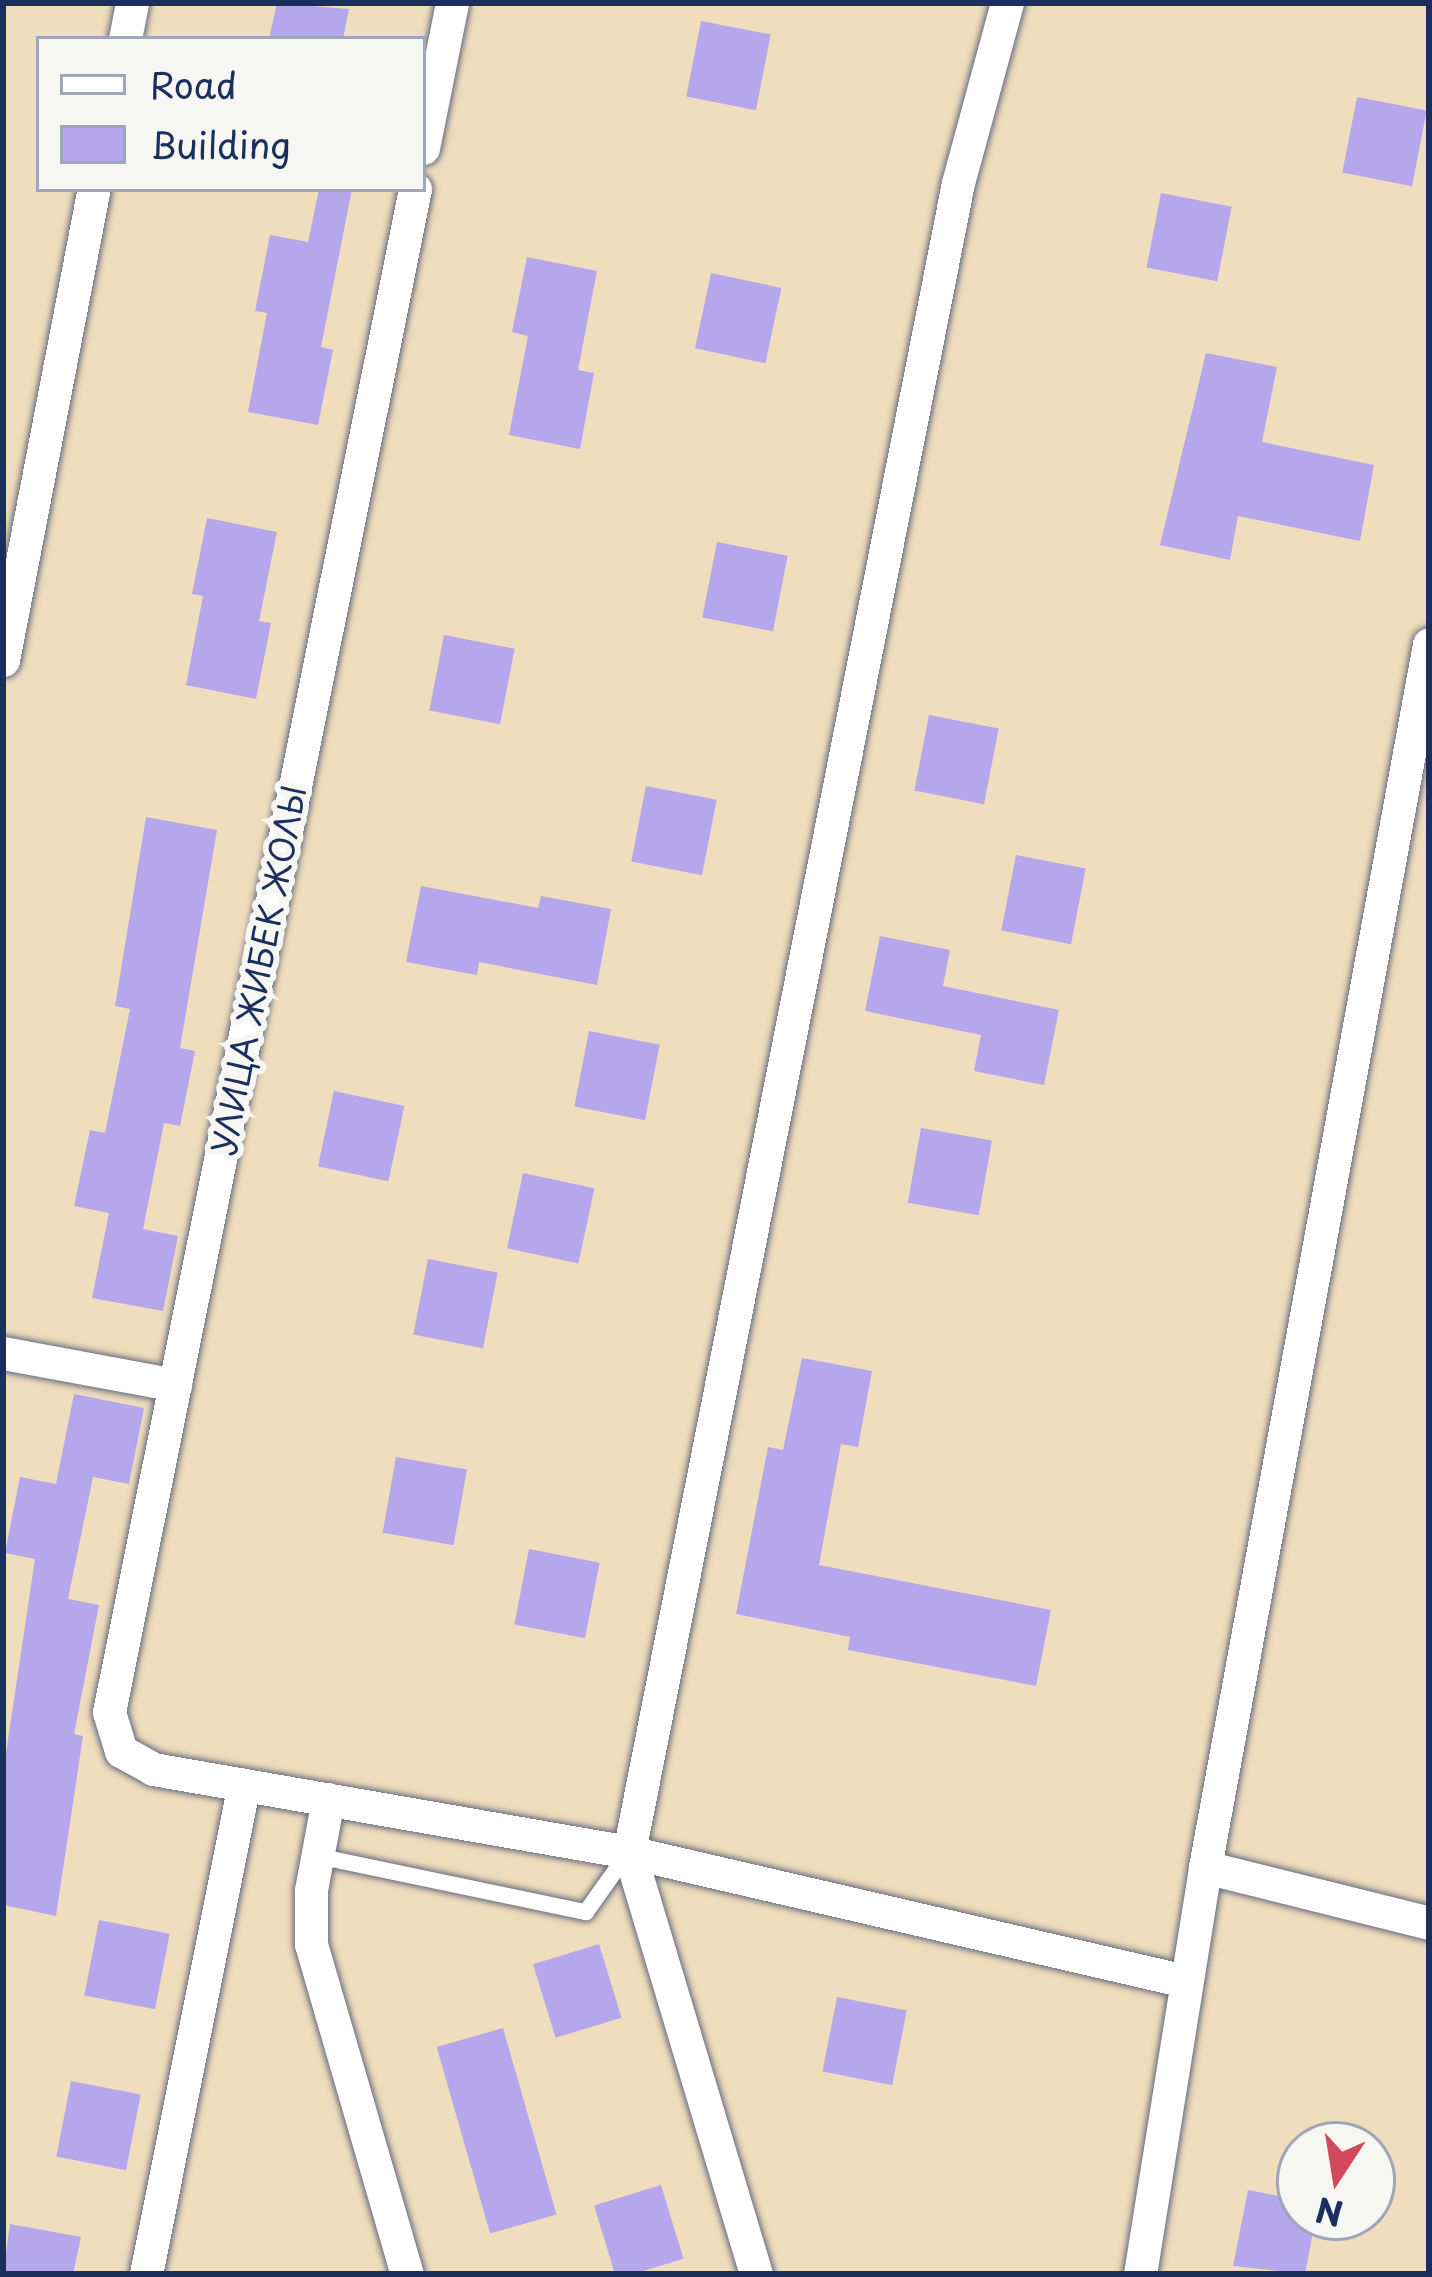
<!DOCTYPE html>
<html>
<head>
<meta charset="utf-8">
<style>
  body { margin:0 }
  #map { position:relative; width:1432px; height:2277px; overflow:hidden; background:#f0ddbd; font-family:"Playpen Sans",sans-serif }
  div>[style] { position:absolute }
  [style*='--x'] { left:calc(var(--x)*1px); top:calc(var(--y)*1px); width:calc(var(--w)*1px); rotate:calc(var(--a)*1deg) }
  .building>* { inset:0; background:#b5a7ec; transform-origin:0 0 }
  .roads { filter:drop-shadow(0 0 3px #666c7f) drop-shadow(0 0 3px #666c7f) }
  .service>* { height:16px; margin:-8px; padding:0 8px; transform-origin:8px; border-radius:8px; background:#fff }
  .minor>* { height:33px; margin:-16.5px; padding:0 16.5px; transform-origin:16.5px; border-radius:16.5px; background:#fff }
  span { translate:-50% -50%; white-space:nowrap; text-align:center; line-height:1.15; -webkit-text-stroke:12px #f6f6f2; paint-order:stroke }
  .street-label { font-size:33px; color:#1b2f5e }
  .frame { position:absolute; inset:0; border:6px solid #1b2f5e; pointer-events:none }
  .legend { position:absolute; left:36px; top:36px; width:390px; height:156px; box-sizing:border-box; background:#f6f6f2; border:3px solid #9ea6b7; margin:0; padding:15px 21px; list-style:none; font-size:36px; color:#1b2f5e }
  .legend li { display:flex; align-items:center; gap:24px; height:60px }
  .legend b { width:60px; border:3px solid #9ea6b7 }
  .north { position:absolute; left:1276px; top:2121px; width:120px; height:120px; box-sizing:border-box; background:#f6f6f2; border:3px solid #9ea6b7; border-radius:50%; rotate:192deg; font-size:33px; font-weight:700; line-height:48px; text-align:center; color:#1b2f5e }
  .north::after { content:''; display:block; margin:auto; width:42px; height:54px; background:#d1495b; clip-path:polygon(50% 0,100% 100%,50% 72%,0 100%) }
</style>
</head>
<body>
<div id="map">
  <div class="building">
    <div style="clip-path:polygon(277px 3px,349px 9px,343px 39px,269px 39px)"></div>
    <div style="left:701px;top:21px;width:71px;height:77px;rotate:11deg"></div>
    <div style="left:1357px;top:97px;width:71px;height:77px;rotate:11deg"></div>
    <div style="clip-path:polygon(319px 189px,352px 189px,321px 347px,333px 350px,318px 425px,248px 412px,267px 313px,255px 311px,270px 235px,308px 242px)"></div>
    <div style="left:1161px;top:193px;width:72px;height:76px;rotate:11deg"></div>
    <div style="clip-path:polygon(527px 257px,597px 271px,578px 370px,594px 373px,580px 449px,509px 435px,528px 336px,512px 332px)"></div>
    <div style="left:711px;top:273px;width:72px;height:77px;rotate:12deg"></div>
    <div style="clip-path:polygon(1206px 353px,1277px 367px,1262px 442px,1374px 465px,1360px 541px,1238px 516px,1230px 560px,1160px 545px)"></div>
    <div style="clip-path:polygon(207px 518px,277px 532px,259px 621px,271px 623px,256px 699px,186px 685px,203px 596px,192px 594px)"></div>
    <div style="left:717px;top:542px;width:72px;height:77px;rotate:11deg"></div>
    <div style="left:444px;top:635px;width:72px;height:77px;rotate:11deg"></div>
    <div style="left:929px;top:715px;width:71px;height:77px;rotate:11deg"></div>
    <div style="left:646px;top:786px;width:72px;height:77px;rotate:11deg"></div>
    <div style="clip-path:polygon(146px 817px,217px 830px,180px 1048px,195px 1051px,180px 1126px,164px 1123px,143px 1229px,178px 1236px,163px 1311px,92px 1298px,109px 1213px,74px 1206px,90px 1130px,105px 1133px,130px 1009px,115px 1006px)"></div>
    <div style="left:1016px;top:855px;width:71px;height:77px;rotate:11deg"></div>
    <div style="clip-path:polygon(421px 886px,538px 908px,541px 896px,611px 909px,597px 985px,479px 962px,477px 975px,406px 962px)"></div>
    <div style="clip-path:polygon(880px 936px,950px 950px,943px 986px,1059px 1010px,1044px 1085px,974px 1071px,981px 1035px,865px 1011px)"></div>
    <div style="left:589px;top:1031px;width:72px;height:77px;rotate:11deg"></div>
    <div style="left:334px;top:1091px;width:72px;height:77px;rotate:12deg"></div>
    <div style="left:921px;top:1128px;width:72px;height:76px;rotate:10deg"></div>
    <div style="left:523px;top:1173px;width:73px;height:77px;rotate:12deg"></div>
    <div style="left:428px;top:1259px;width:71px;height:77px;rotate:11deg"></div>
    <div style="clip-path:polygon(802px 1358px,872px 1371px,858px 1447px,841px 1444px,819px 1565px,1051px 1610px,1036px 1686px,848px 1650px,850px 1637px,736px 1614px,768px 1447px,783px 1450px)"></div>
    <div style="clip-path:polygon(74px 1394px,144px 1408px,129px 1484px,93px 1477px,68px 1599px,99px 1605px,74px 1734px,83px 1736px,56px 1916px,3px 1905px,3px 1773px,35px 1559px,5px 1553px,20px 1477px,56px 1484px)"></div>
    <div style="left:396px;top:1457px;width:72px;height:77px;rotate:10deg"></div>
    <div style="left:529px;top:1549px;width:72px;height:77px;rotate:11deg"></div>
    <div style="left:99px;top:1920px;width:72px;height:77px;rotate:11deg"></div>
    <div style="left:599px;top:1944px;width:77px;height:69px;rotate:73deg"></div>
    <div style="left:837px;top:1997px;width:71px;height:76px;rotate:11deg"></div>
    <div style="left:503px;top:2028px;width:194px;height:69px;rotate:74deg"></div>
    <div style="left:71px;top:2081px;width:71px;height:77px;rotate:11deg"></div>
    <div style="left:661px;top:2185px;width:77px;height:70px;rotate:73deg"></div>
    <div style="clip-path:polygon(1248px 2190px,1300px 2200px,1300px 2217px,1316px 2217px,1305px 2274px,1233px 2266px)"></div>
    <div style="clip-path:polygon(10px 2224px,81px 2237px,73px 2274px,3px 2274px)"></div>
  </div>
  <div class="roads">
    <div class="service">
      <div style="--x:317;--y:1856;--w:275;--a:11.8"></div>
      <div style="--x:586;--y:1912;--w:72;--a:-54.6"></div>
    </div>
    <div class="minor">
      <div style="--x:125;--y:39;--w:37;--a:-79"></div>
      <div style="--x:423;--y:148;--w:148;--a:-78.7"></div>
      <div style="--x:415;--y:189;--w:1553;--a:101.36"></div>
      <div style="--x:109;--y:1712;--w:41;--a:72.9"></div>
      <div style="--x:121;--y:1751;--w:37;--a:29"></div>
      <div style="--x:153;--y:1769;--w:483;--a:9.9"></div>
      <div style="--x:629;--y:1852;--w:571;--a:13.06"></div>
      <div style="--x:3;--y:660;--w:480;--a:-79.1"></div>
      <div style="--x:3;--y:1353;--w:175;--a:10.5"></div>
      <div style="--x:328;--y:1799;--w:93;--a:100.6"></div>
      <div style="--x:311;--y:1890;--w:54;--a:90"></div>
      <div style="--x:311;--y:1944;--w:344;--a:73.8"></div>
      <div style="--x:1205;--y:1867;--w:231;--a:14"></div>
      <div style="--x:146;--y:2274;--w:499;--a:-78.7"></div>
      <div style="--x:756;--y:2274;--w:441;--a:-106.7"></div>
      <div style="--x:629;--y:1852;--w:1701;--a:-78.85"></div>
      <div style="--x:958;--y:183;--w:187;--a:-74.8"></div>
      <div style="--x:1140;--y:2274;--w:412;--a:-80.9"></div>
      <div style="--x:1205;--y:1867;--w:1243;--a:-79.62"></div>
    </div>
  </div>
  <div class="street-label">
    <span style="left:258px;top:970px;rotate:-79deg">УЛИЦА ЖИБЕК ЖОЛЫ</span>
  </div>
  <div class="frame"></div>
  <ul class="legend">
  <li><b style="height:15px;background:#fff"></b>Road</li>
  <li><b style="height:33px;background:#b5a7ec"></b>Building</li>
  </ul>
  <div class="north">N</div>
</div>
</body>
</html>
